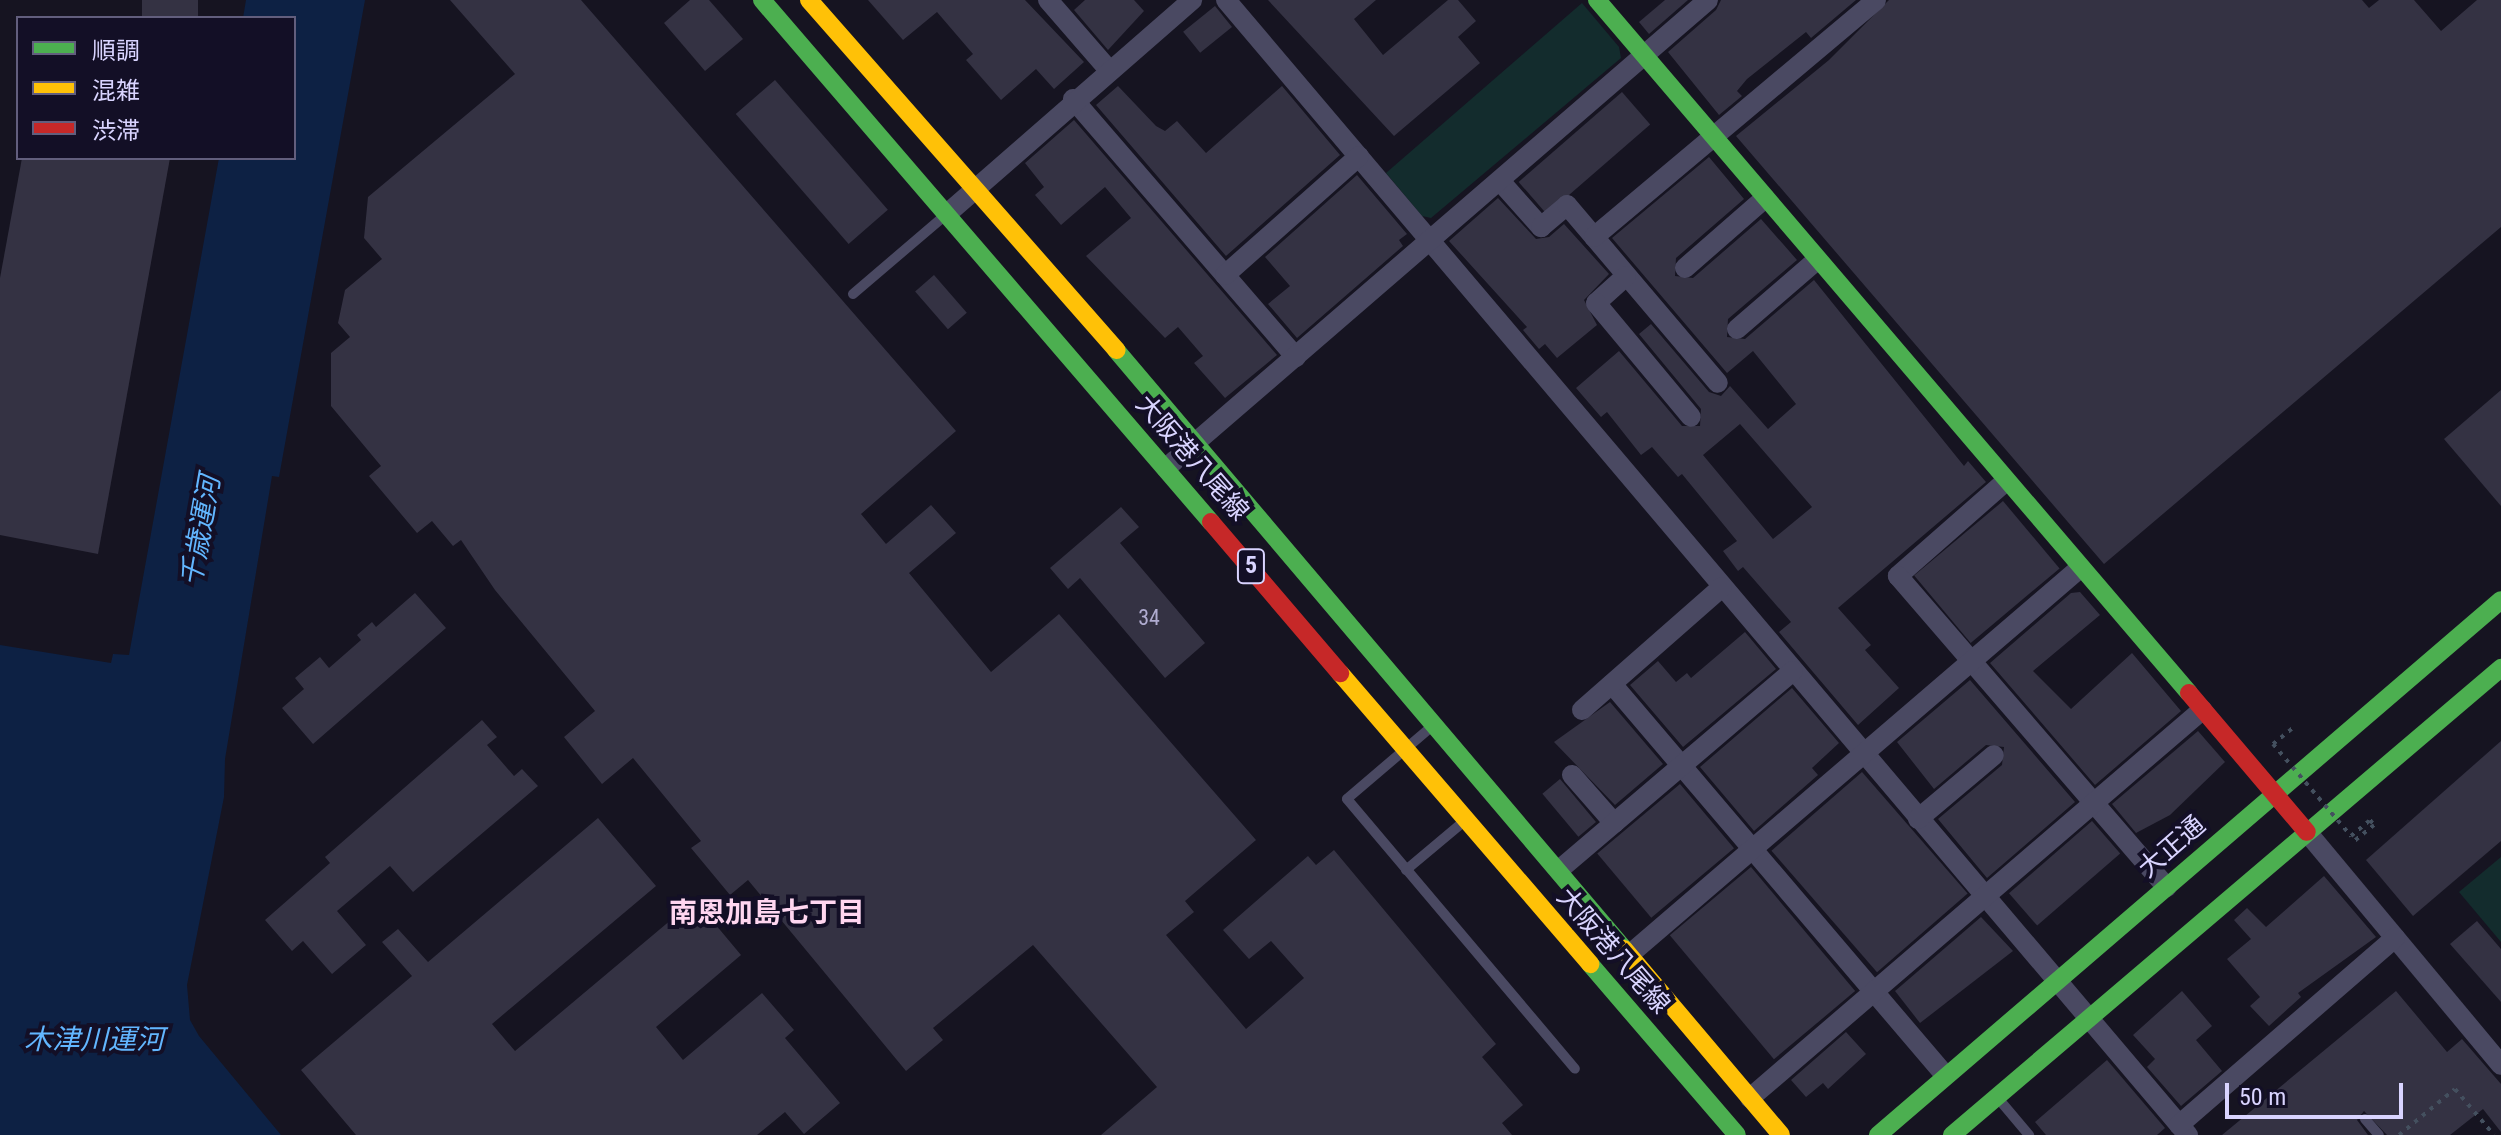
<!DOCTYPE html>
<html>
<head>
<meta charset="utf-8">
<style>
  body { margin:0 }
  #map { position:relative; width:2501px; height:1135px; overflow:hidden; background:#161421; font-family:"Roboto Condensed","Noto Sans JP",sans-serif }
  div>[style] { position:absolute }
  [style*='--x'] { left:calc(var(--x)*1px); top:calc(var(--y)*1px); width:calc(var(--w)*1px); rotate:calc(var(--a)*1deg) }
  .green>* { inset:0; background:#132c2d }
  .water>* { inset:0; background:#0d2144 }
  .building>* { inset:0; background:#343243; transform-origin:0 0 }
  .path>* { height:4px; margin-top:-2px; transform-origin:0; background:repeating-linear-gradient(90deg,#44505f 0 4px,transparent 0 10px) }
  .lane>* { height:10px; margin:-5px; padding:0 5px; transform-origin:5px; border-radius:5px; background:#4a4962 }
  .street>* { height:20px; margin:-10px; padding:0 10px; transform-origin:10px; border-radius:10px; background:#4a4962 }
  .fast>* { height:18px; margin:-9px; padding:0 9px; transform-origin:9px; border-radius:9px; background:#4caf50 }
  .slow>* { height:18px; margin:-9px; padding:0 9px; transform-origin:9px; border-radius:9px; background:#ffc107 }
  .jam>* { height:18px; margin:-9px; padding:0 9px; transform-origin:9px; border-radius:9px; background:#c62828 }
  .path-bridge>* { height:4px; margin-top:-2px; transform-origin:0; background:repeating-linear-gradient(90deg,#44505f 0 4px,transparent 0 10px) }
  span { translate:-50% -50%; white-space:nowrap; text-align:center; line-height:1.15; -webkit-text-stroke:8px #130f26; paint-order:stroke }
  .number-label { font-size:22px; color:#b0acd0 }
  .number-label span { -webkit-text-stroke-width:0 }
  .shield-label span { padding:2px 6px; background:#130f26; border:2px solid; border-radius:6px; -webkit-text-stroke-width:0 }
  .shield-label { font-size:24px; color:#d9d4ff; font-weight:700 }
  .street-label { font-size:26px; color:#d9d4ff }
  .water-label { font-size:28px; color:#62b6ff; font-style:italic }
  .neighbourhood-label { font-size:28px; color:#ffd6f0; font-weight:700 }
  .legend { position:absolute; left:16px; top:16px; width:280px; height:144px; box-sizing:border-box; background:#130f26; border:2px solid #625e7d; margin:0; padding:10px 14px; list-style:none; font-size:24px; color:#d9d4ff }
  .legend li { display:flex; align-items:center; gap:16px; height:40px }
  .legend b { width:40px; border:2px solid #625e7d }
  .scale { position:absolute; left:2225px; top:1083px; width:178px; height:36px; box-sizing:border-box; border:4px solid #d9d4ff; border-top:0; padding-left:10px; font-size:24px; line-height:28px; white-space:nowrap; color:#d9d4ff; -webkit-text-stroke:6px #130f26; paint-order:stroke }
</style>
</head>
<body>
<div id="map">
  <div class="green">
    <div style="clip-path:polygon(1582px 3px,1619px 47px,1621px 58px,1431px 218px,1422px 216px,1386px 173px)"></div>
    <div style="clip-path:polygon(2501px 857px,2501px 942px,2459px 892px)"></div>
  </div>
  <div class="water">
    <div style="clip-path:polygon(246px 0,365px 0,279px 477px,272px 476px,225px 759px,224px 797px,187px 985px,190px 1020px,199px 1036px,281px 1135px,0 1135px,0 645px,111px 663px,113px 654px,129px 655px,219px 158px,294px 158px,294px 18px,243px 18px)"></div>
  </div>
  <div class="building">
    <div style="left:142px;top:0;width:56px;height:18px"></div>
    <div style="clip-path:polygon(450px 0,581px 0,956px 431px,861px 514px,886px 544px,931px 505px,956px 533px,909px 573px,991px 672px,1059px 614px,1256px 840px,1185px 901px,1194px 912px,1166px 935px,1246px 1029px,1304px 978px,1271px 941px,1249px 959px,1223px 930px,1308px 856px,1316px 865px,1334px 850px,1496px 1044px,1482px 1057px,1523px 1105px,1502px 1123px,1512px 1135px,1101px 1135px,1157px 1087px,1033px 945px,933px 1028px,943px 1040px,906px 1071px,748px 880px,730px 895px,691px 848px,701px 841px,633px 758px,602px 784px,564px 737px,595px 711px,495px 590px,461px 540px,453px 546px,432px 521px,417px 533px,369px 476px,381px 466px,331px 406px,331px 353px,350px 337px,338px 323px,345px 290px,382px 259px,364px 238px,368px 197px,515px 74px)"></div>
    <div style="clip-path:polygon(690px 0,709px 0,743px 39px,705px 71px,664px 23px)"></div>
    <div style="clip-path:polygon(868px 0,1025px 0,1084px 62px,1054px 89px,1036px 69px,1001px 100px,966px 60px,973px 54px,937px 12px,903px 40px)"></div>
    <div style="clip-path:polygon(1085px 0,1134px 0,1144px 11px,1108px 50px,1074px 10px)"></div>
    <div style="clip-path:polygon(1268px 0,1376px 0,1354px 19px,1383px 55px,1448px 0,1458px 0,1476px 21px,1458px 37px,1480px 63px,1394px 136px)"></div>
    <div style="clip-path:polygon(1665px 0,1688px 0,1649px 34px,1639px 22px)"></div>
    <div style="clip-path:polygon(1721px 0,1856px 0,1811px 38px,1806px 32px,1747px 79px,1737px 91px,1742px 96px,1719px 115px,1668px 52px,1716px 10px)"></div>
    <div style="clip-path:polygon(1889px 0,2362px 0,2369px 8px,2379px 0,2414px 0,2441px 31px,2477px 0,2501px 0,2501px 227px,2104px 564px,1736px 136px,1829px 60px)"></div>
    <div style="left:1215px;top:6px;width:27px;height:41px;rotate:51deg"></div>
    <div style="left:775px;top:80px;width:172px;height:52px;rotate:49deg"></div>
    <div style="clip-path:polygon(1118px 86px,1156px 126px,1165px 131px,1177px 121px,1206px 153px,1282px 86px,1340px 155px,1226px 256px,1096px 105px)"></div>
    <div style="left:1622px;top:92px;width:43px;height:137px;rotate:49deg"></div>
    <div style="clip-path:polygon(1074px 120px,1277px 355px,1225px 398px,1194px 363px,1203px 356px,1178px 327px,1165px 338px,1086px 256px,1131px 218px,1105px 187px,1061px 225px,1035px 195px,1044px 187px,1025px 163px)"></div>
    <div style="clip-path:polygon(evenodd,1709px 157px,1744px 199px,1676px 258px,1675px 276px,1693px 278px,1761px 219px,1797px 260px,1728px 319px,1727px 337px,1745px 339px,1814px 280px,1964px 466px,1968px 461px,1986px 482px,1838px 608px,1871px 645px,1865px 650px,1899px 688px,1858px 725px,1779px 632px,1791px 622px,1743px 567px,1738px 571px,1723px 551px,1737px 541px,1682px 474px,1678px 477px,1652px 447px,1641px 455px,1607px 412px,1601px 417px,1576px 388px,1619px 351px,1682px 426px,1700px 426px,1701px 409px,1639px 334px,1651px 324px,1709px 392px,1721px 396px,1730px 386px,1768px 429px,1796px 404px,1753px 351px,1727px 373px,1612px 238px,1709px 157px,1740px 424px,1812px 507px,1773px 539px,1703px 455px,1740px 424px)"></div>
    <div style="clip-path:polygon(22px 158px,170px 158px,98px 554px,0 535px,0 278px)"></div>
    <div style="clip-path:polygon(1357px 175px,1407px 234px,1399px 240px,1403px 246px,1297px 338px,1268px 304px,1290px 286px,1265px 257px)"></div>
    <div style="clip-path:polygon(1498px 198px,1536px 239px,1549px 237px,1564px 224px,1609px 274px,1584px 300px,1597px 325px,1557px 358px,1545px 344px,1539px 349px,1523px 330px,1527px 327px,1449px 241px)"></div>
    <div style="left:934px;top:275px;width:50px;height:25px;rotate:49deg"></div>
    <div style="clip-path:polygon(2501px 390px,2501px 506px,2444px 439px)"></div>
    <div style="left:2003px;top:501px;width:88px;height:116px;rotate:50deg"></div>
    <div style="clip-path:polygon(1121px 507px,1139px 527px,1120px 543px,1205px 643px,1165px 678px,1080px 578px,1068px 589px,1050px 568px)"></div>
    <div style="clip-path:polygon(2080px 592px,2100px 615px,2033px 671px,2071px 709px,2132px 653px,2181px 711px,2095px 785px,1990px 663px,2071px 593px)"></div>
    <div style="clip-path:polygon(415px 593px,446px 628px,313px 744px,282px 708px,304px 689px,295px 678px,320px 657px,329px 668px,361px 640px,357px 635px,372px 622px,376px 627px)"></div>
    <div style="clip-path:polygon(1745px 632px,1776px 669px,1683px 747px,1630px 685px,1658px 661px,1676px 682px,1687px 673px,1691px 678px)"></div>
    <div style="clip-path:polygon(1970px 680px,2075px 802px,1987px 878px,1938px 819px,2002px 765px,2004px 747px,1986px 745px,1934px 789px,1897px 742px)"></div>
    <div style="clip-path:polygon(1792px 688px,1839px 743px,1812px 768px,1818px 775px,1754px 831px,1700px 767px)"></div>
    <div style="clip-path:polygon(1610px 702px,1663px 764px,1615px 805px,1554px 742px)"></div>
    <div style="clip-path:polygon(482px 720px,497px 737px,487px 745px,514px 776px,522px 769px,538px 786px,413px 892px,390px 866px,337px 911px,366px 945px,332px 974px,303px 941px,292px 951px,265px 920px,330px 863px,325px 857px)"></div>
    <div style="clip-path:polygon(2198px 731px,2225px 762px,2170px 815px,2136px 833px,2112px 804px)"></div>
    <div style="clip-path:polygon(2501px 741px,2501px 841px,2413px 916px,2366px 860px)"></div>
    <div style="left:1862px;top:772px;width:161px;height:120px;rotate:49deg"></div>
    <div style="left:1560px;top:779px;width:56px;height:23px;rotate:50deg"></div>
    <div style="left:1680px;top:784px;width:84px;height:108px;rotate:50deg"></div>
    <div style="clip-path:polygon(598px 818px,656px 886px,492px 1024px,515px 1051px,678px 914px,683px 920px,700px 906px,741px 955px,656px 1027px,683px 1060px,762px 993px,794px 1030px,785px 1038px,840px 1103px,804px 1134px,785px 1112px,757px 1135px,356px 1135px,301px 1070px,412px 976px,382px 942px,398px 929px,428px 962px)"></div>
    <div style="left:2092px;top:821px;width:43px;height:110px;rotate:49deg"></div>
    <div style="left:1751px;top:867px;width:162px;height:106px;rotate:50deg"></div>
    <div style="clip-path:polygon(2324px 876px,2376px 937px,2298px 993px,2301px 997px,2269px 1026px,2250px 1006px,2260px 997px,2227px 959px,2251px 939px,2234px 920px,2247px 908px,2266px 927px)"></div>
    <div style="clip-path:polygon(1981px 917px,2013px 951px,1920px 1023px,1895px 991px)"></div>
    <div style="clip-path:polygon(2477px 921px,2501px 949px,2501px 1002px,2450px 944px)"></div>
    <div style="clip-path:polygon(2182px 991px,2212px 1026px,2196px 1040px,2222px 1071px,2181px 1106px,2147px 1067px,2155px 1059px,2133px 1035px)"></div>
    <div style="clip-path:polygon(2396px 991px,2447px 1052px,2462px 1039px,2501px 1084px,2501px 1132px,2483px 1109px,2450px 1135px,2387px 1135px,2364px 1111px,2357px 1120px,2368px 1135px,2222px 1135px)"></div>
    <div style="clip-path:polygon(1846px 1032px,1866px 1054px,1828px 1089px,1823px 1083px,1806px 1097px,1791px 1080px)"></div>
    <div style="clip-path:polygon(2107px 1060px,2165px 1128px,2157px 1135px,2046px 1135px,2035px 1122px)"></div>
  </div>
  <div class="path">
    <div style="--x:2273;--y:744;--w:27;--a:-39"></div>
    <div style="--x:2351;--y:836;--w:25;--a:-40"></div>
    <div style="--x:2370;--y:820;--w:6;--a:51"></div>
    <div style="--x:2374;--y:825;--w:28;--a:141"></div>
    <div style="--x:2399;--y:1135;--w:72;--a:-39.4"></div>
    <div style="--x:2455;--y:1089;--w:60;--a:49.7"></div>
  </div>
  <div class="lane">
    <div style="--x:853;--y:294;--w:118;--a:-40.5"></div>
    <div style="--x:1430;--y:728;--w:109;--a:139.5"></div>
    <div style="--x:1347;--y:799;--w:353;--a:49.8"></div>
    <div style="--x:1406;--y:870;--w:73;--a:-40"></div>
    <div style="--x:1997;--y:1097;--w:50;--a:49.9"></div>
    <div style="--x:2365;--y:1119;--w:21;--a:49"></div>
  </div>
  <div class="street">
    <div style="--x:1048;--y:0;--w:91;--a:49"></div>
    <div style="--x:1226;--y:0;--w:1488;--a:49.72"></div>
    <div style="--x:1073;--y:99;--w:341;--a:49.2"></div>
    <div style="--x:1500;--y:181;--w:62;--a:48.3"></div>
    <div style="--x:1541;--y:227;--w:34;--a:-40"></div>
    <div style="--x:1567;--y:205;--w:233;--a:49.7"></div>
    <div style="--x:948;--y:213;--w:324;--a:-41.1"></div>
    <div style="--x:1594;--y:237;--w:368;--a:-40"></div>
    <div style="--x:1685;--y:268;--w:106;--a:-41.2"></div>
    <div style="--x:1225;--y:275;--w:179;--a:-41.6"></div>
    <div style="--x:1626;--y:276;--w:40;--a:138"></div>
    <div style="--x:1596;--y:303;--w:148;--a:50.2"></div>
    <div style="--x:1737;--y:329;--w:106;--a:-40.8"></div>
    <div style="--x:1166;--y:468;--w:716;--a:-40.81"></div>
    <div style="--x:2006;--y:481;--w:144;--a:138.7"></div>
    <div style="--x:1898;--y:576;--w:411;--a:49.2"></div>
    <div style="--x:1612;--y:684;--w:512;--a:49.59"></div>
    <div style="--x:1582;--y:710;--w:186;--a:-41.3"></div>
    <div style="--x:1572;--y:775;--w:64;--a:48.8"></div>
    <div style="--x:1918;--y:819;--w:99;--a:-40.1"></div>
    <div style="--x:2307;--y:832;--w:303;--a:50.2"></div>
    <div style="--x:1559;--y:870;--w:307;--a:-40.4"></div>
    <div style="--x:1629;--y:955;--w:594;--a:-40.63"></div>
    <div style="--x:1750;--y:1098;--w:596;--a:-40.64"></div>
    <div style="--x:2179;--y:1125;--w:286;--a:-40.9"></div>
  </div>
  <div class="fast">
    <div style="--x:762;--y:0;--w:689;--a:49.3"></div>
    <div style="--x:1597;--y:0;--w:911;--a:49.49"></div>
    <div style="--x:1116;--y:350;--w:785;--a:49.7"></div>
    <div style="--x:1590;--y:964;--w:225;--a:49.3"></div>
    <div style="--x:1878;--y:1135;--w:821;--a:-40.65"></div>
    <div style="--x:1952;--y:1135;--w:721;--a:-40.39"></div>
  </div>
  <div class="slow">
    <div style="--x:809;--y:0;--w:466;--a:48.7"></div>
    <div style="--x:1340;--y:673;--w:384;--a:49.3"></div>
    <div style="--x:1624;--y:949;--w:243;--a:49.8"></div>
  </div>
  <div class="jam">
    <div style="--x:1211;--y:522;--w:199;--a:49.5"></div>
    <div style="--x:2189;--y:693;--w:182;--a:49.7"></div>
  </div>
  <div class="path-bridge">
    <div style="--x:2273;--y:744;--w:121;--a:49.7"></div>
  </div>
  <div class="number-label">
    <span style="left:1149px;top:618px">34</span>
  </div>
  <div class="shield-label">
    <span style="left:1251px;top:566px">5</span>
  </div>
  <div class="street-label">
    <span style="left:1192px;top:458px;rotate:49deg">大阪港八尾線</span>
    <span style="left:2172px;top:847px;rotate:-41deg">大正通</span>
    <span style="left:1613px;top:951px;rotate:49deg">大阪港八尾線</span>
  </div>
  <div class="water-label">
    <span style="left:201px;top:531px;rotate:-80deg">千歳運河</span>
    <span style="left:94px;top:1040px">木津川運河</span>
  </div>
  <div class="neighbourhood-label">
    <span style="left:767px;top:913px">南恩加島七丁目</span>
  </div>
  <ul class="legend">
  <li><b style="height:10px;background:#4caf50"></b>順調</li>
  <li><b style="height:10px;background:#ffc107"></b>混雑</li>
  <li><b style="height:10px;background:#c62828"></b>渋滞</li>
  </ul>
  <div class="scale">50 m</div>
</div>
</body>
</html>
